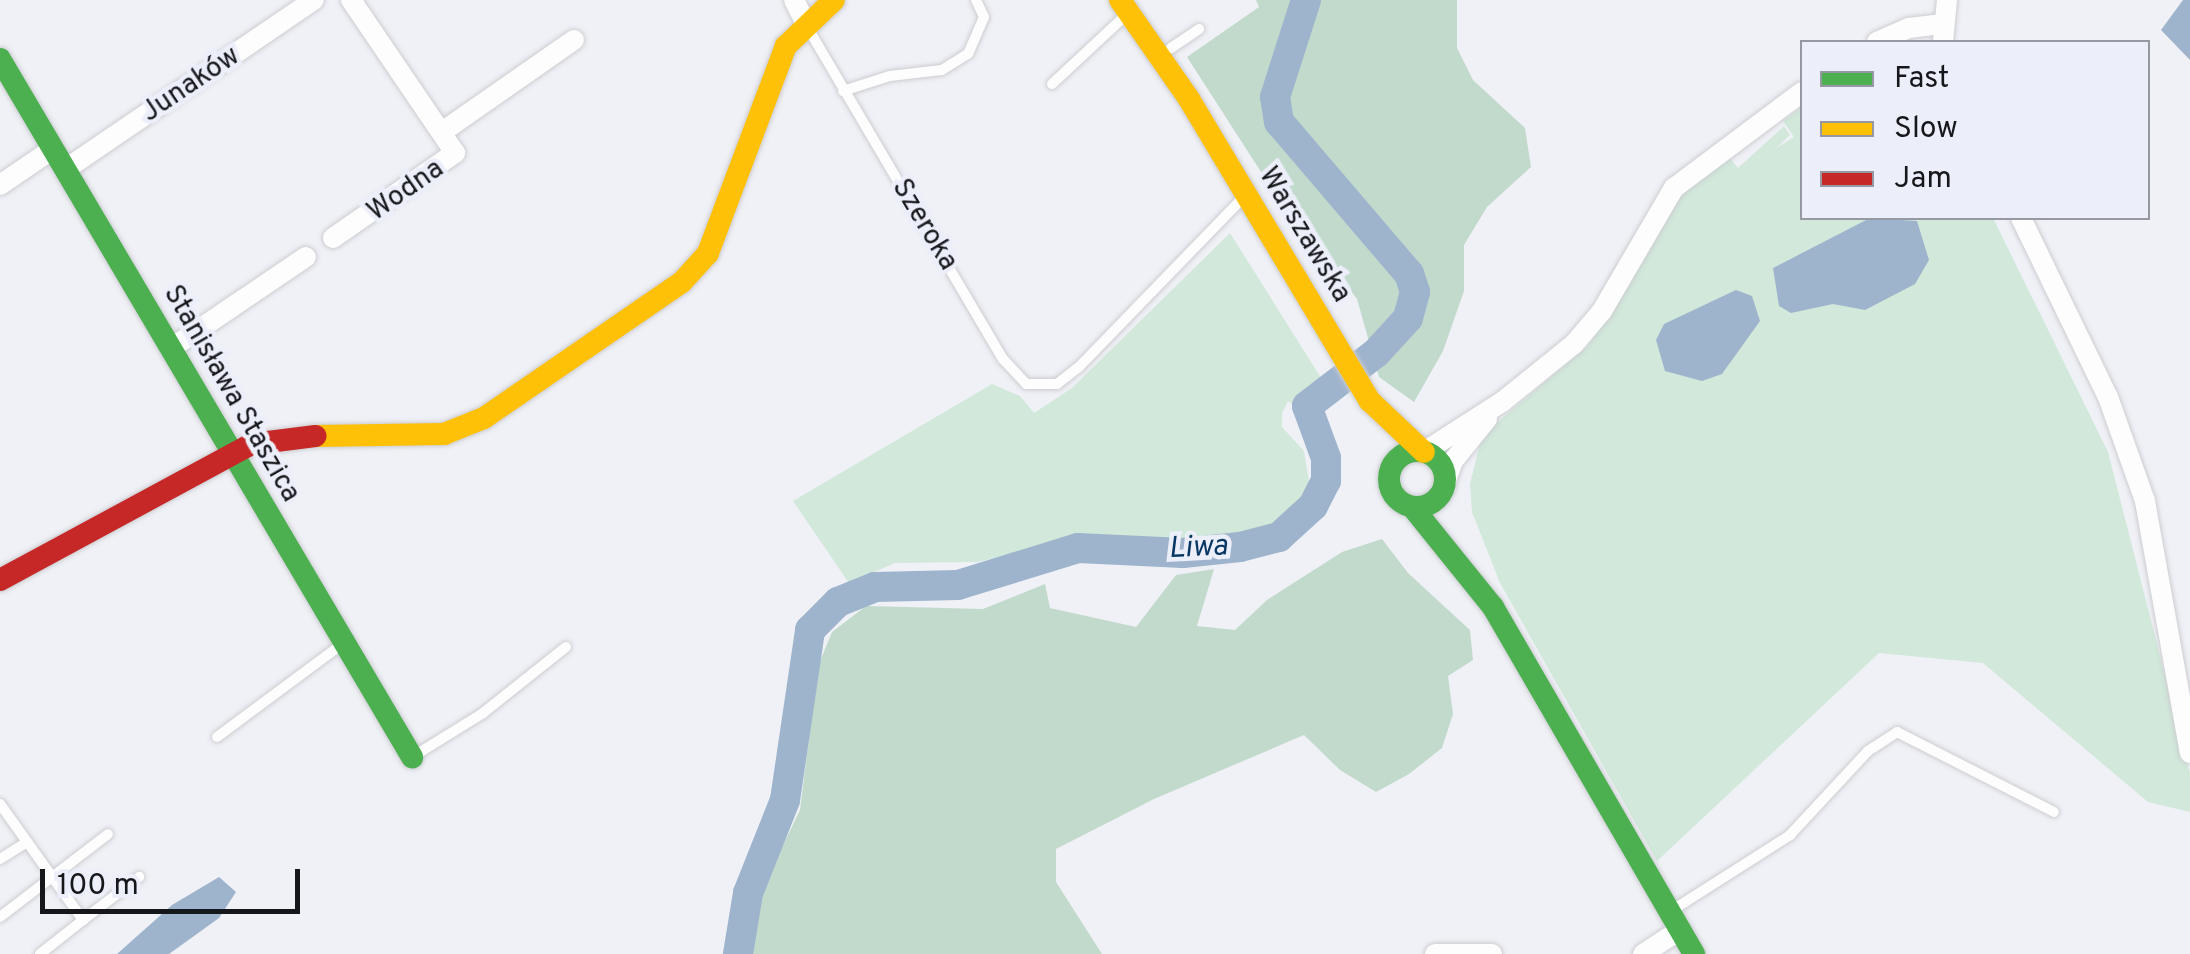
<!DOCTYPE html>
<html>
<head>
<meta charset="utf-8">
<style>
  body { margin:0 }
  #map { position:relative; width:2190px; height:954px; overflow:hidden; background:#f0f1f6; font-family:Overpass,sans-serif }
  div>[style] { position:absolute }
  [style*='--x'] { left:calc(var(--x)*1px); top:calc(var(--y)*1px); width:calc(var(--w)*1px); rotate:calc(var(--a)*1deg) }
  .green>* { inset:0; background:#d1e8da }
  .forest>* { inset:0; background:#c2dacc }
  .water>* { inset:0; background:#9eb4cd }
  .river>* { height:30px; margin:-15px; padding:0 15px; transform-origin:15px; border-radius:15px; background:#9eb4cd }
  .roads { filter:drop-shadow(0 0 2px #cccdd1) drop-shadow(0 0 2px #cccdd1) }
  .lane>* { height:10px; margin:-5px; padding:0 5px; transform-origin:5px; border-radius:5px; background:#fdfdfe }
  .street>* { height:20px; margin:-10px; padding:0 10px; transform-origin:10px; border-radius:10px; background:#fdfdfe }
  .fast>* { height:22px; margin:-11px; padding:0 11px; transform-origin:11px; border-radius:11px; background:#4caf50 }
  .fast>.ring { margin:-11px; padding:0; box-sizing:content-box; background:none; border:22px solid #4caf50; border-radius:50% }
  .slow>* { height:22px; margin:-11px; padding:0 11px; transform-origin:11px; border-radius:11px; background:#ffc107 }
  .jam>* { height:22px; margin:-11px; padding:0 11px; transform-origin:11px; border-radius:11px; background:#c62828 }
  span { translate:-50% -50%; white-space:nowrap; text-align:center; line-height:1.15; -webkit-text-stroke:9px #eceffa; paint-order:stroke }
  .street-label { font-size:28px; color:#16171b }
  .water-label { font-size:30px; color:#083764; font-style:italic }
  .legend { position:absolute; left:1800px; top:40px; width:350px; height:180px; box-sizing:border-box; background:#eceffa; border:2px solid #9699a1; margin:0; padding:12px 18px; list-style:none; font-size:30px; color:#16171b }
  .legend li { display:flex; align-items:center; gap:20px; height:50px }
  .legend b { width:50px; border:2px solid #9699a1 }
  .scale { position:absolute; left:40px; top:869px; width:260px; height:45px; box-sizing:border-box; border:5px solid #16171b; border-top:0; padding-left:12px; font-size:30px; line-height:35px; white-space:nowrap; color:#16171b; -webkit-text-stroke:8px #eceffa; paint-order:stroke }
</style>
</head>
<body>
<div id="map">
  <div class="green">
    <div style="clip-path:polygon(1802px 107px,1802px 218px,1993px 218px,2108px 452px,2190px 773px,2190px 812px,2148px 802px,1983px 663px,1879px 653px,1657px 861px,1500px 583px,1472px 512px,1470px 484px,1482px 435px,1589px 345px,1684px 186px,1726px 153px,1738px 168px,1784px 126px,1790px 135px,1775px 149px,1794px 137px,1783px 121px)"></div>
    <div style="clip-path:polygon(1230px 233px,1323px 381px,1298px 408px,1288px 401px,1282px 413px,1282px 427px,1304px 451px,1310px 488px,1278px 528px,1224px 543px,1112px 543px,1081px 537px,978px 562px,895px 563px,849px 583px,793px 501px,992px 384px,1020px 396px,1034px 413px,1072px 388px)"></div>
  </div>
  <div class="forest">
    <div style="clip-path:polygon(1256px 0,1457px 0,1457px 48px,1473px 80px,1525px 128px,1531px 167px,1487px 207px,1464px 245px,1464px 291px,1443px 351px,1414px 402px,1379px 377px,1357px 299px,1272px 189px,1187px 57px,1259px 7px)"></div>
    <div style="clip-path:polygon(1382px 539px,1408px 573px,1470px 630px,1473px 660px,1448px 676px,1453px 714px,1442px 748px,1409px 774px,1376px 792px,1340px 770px,1304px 735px,1154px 799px,1056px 849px,1056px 882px,1102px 954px,744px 954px,755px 903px,800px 810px,818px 666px,832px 632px,866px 606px,983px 609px,1045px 584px,1050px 608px,1136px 627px,1176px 575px,1214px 569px,1197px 626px,1235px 630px,1267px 600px,1342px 552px)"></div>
  </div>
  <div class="water">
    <div style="clip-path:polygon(2183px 0,2190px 0,2190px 60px,2161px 30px)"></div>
    <div style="clip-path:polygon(1870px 218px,1917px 221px,1929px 260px,1915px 284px,1865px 310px,1833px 304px,1791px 313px,1779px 306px,1773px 268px)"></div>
    <div style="clip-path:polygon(1736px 290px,1752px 296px,1760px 321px,1722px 374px,1702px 381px,1665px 371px,1656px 340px,1664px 324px)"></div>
    <div style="clip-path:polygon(219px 877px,236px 892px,219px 918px,169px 954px,117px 954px,172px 905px)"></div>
  </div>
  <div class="river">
    <div style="--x:738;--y:954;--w:62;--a:-80.7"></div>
    <div style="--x:748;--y:893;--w:100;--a:-68.3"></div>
    <div style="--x:785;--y:800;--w:172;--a:-81.6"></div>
    <div style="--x:810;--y:630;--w:40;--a:-45"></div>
    <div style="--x:838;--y:602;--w:40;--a:-22"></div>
    <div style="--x:875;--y:587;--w:83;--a:-1.4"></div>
    <div style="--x:958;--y:585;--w:126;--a:-17.1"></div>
    <div style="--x:1078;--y:548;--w:105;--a:2.7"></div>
    <div style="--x:1183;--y:553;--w:57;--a:-6"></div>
    <div style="--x:1240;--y:547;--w:40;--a:-14.4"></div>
    <div style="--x:1279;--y:537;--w:46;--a:-42.4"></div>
    <div style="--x:1313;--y:506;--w:28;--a:-63"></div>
    <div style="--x:1326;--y:481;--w:23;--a:-90"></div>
    <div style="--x:1326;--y:458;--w:55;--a:-110.1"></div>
    <div style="--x:1307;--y:406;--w:88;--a:-37.6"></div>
    <div style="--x:1377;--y:352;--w:46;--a:-47.6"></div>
    <div style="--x:1408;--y:318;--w:27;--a:-75"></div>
    <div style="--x:1415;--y:292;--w:19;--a:-108"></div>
    <div style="--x:1409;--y:274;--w:200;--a:-130.5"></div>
    <div style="--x:1279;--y:122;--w:25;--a:-99"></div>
    <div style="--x:1275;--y:97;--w:102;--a:-72.3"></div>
  </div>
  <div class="roads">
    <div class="lane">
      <div style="--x:809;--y:30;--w:382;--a:59.5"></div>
      <div style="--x:1003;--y:359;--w:34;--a:47"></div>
      <div style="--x:1026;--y:384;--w:31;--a:0"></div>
      <div style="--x:1057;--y:384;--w:28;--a:-38"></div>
      <div style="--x:1079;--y:367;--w:237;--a:-45.9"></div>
      <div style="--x:1171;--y:48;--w:34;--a:-34"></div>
      <div style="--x:1052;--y:84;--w:103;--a:-43"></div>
      <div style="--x:843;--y:91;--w:49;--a:-17.7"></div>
      <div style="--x:890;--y:76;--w:52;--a:-6.6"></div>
      <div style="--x:942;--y:70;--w:31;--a:-32"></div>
      <div style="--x:968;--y:54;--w:40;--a:-66.6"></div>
      <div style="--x:984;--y:17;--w:19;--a:-115"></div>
      <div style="--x:217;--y:737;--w:156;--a:-36.6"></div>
      <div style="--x:417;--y:754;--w:78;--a:-31.8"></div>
      <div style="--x:483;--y:713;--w:106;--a:-38.5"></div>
      <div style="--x:0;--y:804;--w:143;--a:54.4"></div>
      <div style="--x:83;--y:920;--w:71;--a:-37.5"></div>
      <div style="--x:0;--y:859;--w:32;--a:-32"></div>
      <div style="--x:1674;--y:909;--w:138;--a:-32.5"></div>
      <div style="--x:1790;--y:835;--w:115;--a:-47.1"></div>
      <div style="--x:1868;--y:751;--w:35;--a:-33"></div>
      <div style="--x:1897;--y:732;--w:176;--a:27"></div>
      <div style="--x:0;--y:917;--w:136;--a:-37.5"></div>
      <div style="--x:40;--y:954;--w:55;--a:-38.3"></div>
    </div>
    <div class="street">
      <div style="--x:794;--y:0;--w:28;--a:63"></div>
      <div style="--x:1877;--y:42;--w:35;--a:-24"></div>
      <div style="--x:1909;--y:28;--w:34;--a:-7"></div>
      <div style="--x:1943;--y:42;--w:42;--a:-84.6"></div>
      <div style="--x:442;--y:132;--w:161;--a:-34.9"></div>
      <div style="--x:66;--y:169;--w:300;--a:-34.3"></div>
      <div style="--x:0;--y:185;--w:65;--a:-34.4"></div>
      <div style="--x:2021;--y:218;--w:199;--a:64.1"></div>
      <div style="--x:2108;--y:397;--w:110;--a:70.4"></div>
      <div style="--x:2145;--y:501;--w:256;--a:79.9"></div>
      <div style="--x:333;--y:238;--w:149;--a:-34.9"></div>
      <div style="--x:455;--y:153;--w:185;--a:-124.2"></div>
      <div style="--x:170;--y:349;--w:164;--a:-34.1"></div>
      <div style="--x:1424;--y:452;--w:93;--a:-32.7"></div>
      <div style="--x:1502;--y:402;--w:92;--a:-38.9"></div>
      <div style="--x:1574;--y:344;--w:43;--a:-49.7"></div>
      <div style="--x:1602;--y:311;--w:143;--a:-59.7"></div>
      <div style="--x:1674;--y:188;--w:160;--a:-36.9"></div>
      <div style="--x:1445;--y:483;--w:23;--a:-70"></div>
      <div style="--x:1453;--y:461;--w:54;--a:-51"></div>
      <div style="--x:1435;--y:954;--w:57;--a:0"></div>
      <div style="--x:1643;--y:954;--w:45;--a:-33.3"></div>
    </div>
    <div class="fast">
      <div style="--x:0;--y:59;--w:811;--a:59.45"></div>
      <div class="ring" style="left:1389px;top:451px;width:34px;height:34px"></div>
      <div style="--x:1413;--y:508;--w:127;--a:51.1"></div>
      <div style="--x:1493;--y:607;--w:401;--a:59.9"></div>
    </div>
    <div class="slow">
      <div style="--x:1120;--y:0;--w:121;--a:55.1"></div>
      <div style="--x:1189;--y:99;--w:352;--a:59.1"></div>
      <div style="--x:1370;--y:401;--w:74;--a:43.4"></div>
      <div style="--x:315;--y:436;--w:129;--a:-0.9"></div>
      <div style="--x:444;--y:434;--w:43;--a:-21.8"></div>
      <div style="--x:484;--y:418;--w:240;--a:-34.5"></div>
      <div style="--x:682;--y:282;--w:39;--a:-48"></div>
      <div style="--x:708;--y:253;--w:221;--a:-69.4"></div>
      <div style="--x:786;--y:46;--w:66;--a:-43.8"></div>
    </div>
    <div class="jam">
      <div style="--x:0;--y:580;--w:286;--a:-28.4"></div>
      <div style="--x:252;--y:444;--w:64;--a:-7.2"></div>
    </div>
  </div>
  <div class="street-label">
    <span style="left:191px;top:85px;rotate:-34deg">Junaków</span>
    <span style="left:406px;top:191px;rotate:-35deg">Wodna</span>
    <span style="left:924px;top:225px;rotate:59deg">Szeroka</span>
    <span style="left:1304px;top:235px;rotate:59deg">Warszawska</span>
    <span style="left:231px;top:394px;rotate:60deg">Stanisława Staszica</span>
  </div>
  <div class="water-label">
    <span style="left:1198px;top:549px;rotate:-3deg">Liwa</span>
  </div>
  <ul class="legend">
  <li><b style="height:12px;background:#4caf50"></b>Fast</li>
  <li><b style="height:12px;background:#ffc107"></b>Slow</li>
  <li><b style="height:12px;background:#c62828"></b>Jam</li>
  </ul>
  <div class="scale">100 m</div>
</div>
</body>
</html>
